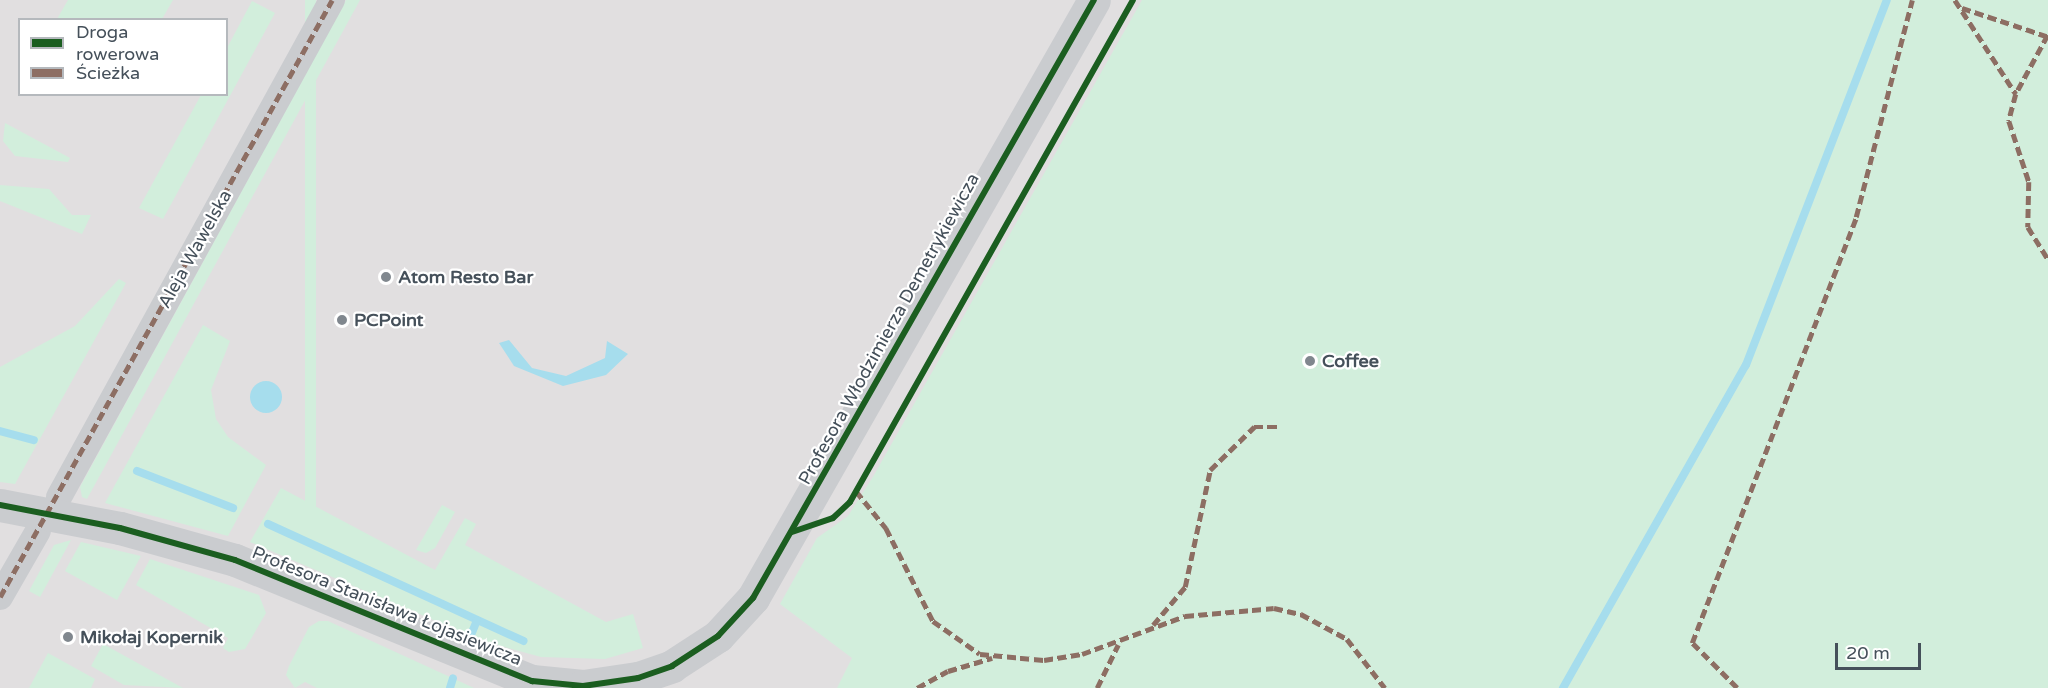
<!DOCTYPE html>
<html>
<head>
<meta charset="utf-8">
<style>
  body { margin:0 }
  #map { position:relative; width:2048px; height:688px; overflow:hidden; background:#efeeee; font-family:"Varela Round",sans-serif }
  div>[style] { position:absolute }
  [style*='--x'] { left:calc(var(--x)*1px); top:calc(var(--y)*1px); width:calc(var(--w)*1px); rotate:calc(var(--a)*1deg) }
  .education>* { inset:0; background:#e1dfe0 }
  .green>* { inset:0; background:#d2eedc; transform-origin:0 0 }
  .water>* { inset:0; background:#a6dded }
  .round { border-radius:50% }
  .stream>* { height:8px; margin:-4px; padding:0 4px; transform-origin:4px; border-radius:4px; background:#a6dded }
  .pedestrian>* { height:26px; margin:-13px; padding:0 13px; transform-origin:13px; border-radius:13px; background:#cacccf }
  .minor>* { height:33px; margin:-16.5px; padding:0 16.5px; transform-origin:16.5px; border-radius:16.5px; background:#cacccf }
  .quiet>* { height:4.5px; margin-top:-2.25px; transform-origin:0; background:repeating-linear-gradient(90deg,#8d6e63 0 9px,transparent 0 13.5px) }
  .cycleway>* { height:6px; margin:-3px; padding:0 3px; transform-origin:3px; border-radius:3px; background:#1b5e20 }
  .dots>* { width:16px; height:16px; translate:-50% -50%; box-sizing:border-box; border:3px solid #fff; border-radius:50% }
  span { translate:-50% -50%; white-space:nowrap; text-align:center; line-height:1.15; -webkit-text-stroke:4.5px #fff; paint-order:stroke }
  .street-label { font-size:18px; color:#45505a }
  .poi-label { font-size:18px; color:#45505a; font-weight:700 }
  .left { translate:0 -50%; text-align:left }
  .legend { position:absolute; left:18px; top:18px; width:210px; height:78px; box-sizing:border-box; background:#fff; border:2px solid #b5b9bd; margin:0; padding:8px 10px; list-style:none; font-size:18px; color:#45505a }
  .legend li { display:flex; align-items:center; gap:12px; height:30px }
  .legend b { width:30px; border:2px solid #b5b9bd }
  .scale { position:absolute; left:1835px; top:643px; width:86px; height:27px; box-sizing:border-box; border:3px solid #45505a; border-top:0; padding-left:8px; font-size:18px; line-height:21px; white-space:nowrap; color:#45505a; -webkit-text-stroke:4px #fff; paint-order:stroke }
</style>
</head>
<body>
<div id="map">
  <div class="education">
    <div style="clip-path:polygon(evenodd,0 0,1188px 0,862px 688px,0 688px,0 0,20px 20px,226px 20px,226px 94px,20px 94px,20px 20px)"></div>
  </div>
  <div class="green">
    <div style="clip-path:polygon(68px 0,173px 0,162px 19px,57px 19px)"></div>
    <div style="left:305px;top:0;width:11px;height:559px"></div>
    <div style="clip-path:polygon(346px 0,360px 0,87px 499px,82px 497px,80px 487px)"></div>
    <div style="clip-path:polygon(1142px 0,2048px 0,2048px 688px,837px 688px,852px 658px,780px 604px,817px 538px,848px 516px,874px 475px)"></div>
    <div style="clip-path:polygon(252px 1px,275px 13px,163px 219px,139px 208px,201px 95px,226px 94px,227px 48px)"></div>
    <div style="clip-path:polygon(5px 123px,70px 158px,68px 162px,15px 156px,3px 141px)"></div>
    <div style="clip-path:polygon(0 185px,49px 189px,72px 215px,91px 215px,82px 234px,0 201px)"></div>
    <div style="clip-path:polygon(119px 279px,126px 283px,15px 484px,0 482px,0 367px,75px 326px)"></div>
    <div style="clip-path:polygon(203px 325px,230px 341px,211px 390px,216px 419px,228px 437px,266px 465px,228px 536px,105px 503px)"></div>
    <div style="clip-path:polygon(281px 488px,435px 570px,465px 518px,476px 524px,465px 545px,606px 622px,633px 614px,643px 648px,605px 659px,541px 657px,483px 641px,250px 542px)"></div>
    <div style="clip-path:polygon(442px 505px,455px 512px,435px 548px,426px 553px,416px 550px)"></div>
    <div style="clip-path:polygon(71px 540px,40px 597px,29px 591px,54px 545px)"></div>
    <div style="clip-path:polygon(81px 542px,141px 556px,117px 600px,65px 571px)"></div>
    <div style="clip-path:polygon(150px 559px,259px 595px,266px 613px,245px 649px,229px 652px,223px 648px,228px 638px,136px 585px)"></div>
    <div style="clip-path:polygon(319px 621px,328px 621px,474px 688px,317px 688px,305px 682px,295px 688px,286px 675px,289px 666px,309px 627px)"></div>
    <div style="clip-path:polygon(103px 644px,183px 688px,124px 685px,91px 666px)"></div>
    <div style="clip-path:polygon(48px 653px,95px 679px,91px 688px,29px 688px)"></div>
  </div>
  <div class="water">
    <div style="clip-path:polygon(509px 340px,532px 368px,566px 376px,605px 358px,607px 341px,628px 354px,606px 375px,563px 386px,514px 366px,499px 343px)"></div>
    <div class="round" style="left:250px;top:381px;width:32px;height:32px"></div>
  </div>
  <div class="stream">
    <div style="--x:0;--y:431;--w:35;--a:15"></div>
    <div style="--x:137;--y:471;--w:103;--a:21.1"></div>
    <div style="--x:268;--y:524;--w:281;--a:24.6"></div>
    <div style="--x:471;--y:635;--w:16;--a:-68"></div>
    <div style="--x:450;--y:688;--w:10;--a:-73"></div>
    <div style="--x:1563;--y:688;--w:371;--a:-60.5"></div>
    <div style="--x:1746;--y:365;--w:391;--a:-68.9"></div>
  </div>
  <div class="pedestrian">
    <div style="--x:59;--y:497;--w:567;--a:-61.22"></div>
    <div style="--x:0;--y:597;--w:76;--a:-60.1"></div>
  </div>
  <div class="minor">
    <div style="--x:0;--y:505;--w:122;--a:10.9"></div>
    <div style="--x:120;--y:528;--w:119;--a:15.5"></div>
    <div style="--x:235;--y:560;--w:321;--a:22.2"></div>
    <div style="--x:532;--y:681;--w:51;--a:5.6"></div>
    <div style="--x:583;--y:686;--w:56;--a:-8.3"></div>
    <div style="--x:638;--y:678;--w:36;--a:-19"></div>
    <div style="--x:672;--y:666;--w:55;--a:-33.1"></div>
    <div style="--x:718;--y:636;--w:52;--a:-47.4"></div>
    <div style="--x:753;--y:598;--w:688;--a:-60.31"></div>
  </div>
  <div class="quiet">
    <div style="--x:1955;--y:0;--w:112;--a:57"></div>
    <div style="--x:1962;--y:8;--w:89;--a:18.4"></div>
    <div style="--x:2048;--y:35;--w:67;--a:118.5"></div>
    <div style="--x:2016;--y:94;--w:28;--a:105"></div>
    <div style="--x:2009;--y:121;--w:64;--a:71.8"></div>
    <div style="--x:2029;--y:182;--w:45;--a:91.3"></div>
    <div style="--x:2028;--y:227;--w:38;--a:58"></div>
    <div style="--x:856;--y:491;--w:48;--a:51"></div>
    <div style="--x:886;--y:528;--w:104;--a:63.2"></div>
    <div style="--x:933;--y:621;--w:57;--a:35.1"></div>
    <div style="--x:980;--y:654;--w:64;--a:5.4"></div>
    <div style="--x:1044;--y:660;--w:38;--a:-9"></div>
    <div style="--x:1082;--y:654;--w:110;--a:-20.3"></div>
    <div style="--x:1185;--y:616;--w:89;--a:-5.1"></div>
    <div style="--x:1274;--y:608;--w:28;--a:13"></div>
    <div style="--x:1301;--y:614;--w:52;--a:28.5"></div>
    <div style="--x:1347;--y:639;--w:62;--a:52.2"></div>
    <div style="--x:0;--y:597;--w:683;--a:-60.92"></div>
    <div style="--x:1153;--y:625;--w:50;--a:-49.9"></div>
    <div style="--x:1185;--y:587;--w:120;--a:-77.9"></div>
    <div style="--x:1210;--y:470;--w:62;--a:-44.3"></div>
    <div style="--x:1254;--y:427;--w:27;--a:0"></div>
    <div style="--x:917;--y:688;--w:35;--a:-29"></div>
    <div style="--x:948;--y:671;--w:46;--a:-16.5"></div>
    <div style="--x:1097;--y:688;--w:48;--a:-64"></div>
    <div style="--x:1737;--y:688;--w:64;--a:-135"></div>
    <div style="--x:1692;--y:643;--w:456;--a:-68.9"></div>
    <div style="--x:1856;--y:217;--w:224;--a:-75.5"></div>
  </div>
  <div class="cycleway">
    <div style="--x:0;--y:505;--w:122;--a:10.9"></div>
    <div style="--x:120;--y:528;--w:119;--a:15.5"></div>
    <div style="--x:235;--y:560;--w:321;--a:22.2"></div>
    <div style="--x:532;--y:681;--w:51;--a:5.6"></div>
    <div style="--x:583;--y:686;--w:56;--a:-8.3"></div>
    <div style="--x:638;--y:678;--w:36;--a:-19"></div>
    <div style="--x:672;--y:666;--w:55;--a:-33.1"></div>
    <div style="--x:718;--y:636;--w:52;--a:-47.4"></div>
    <div style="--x:753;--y:598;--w:688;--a:-60.31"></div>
    <div style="--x:792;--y:532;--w:43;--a:-18.9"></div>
    <div style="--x:833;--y:518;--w:23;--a:-43"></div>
    <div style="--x:850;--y:502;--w:576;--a:-60.59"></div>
  </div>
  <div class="dots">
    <div style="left:386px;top:277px;background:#80878e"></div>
    <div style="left:342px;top:320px;background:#80878e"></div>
    <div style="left:1310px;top:361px;background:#80878e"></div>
    <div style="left:68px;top:637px;background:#80878e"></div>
  </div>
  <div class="street-label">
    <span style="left:195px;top:249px;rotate:-61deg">Aleja Wawelska</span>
    <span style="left:889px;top:329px;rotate:-61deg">Profesora Włodzimierza Demetrykiewicza</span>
    <span style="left:387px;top:606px;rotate:22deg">Profesora Stanisława Łojasiewicza</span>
  </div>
  <div class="poi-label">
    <span class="left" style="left:398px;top:277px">Atom Resto Bar</span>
    <span class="left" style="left:354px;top:320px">PCPoint</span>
    <span class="left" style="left:1322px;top:361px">Coffee</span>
    <span class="left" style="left:80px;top:637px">Mikołaj Kopernik</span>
  </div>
  <ul class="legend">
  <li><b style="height:8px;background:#1b5e20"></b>Droga rowerowa</li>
  <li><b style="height:8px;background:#8d6e63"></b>Ścieżka</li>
  </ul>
  <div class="scale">20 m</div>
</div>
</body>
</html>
